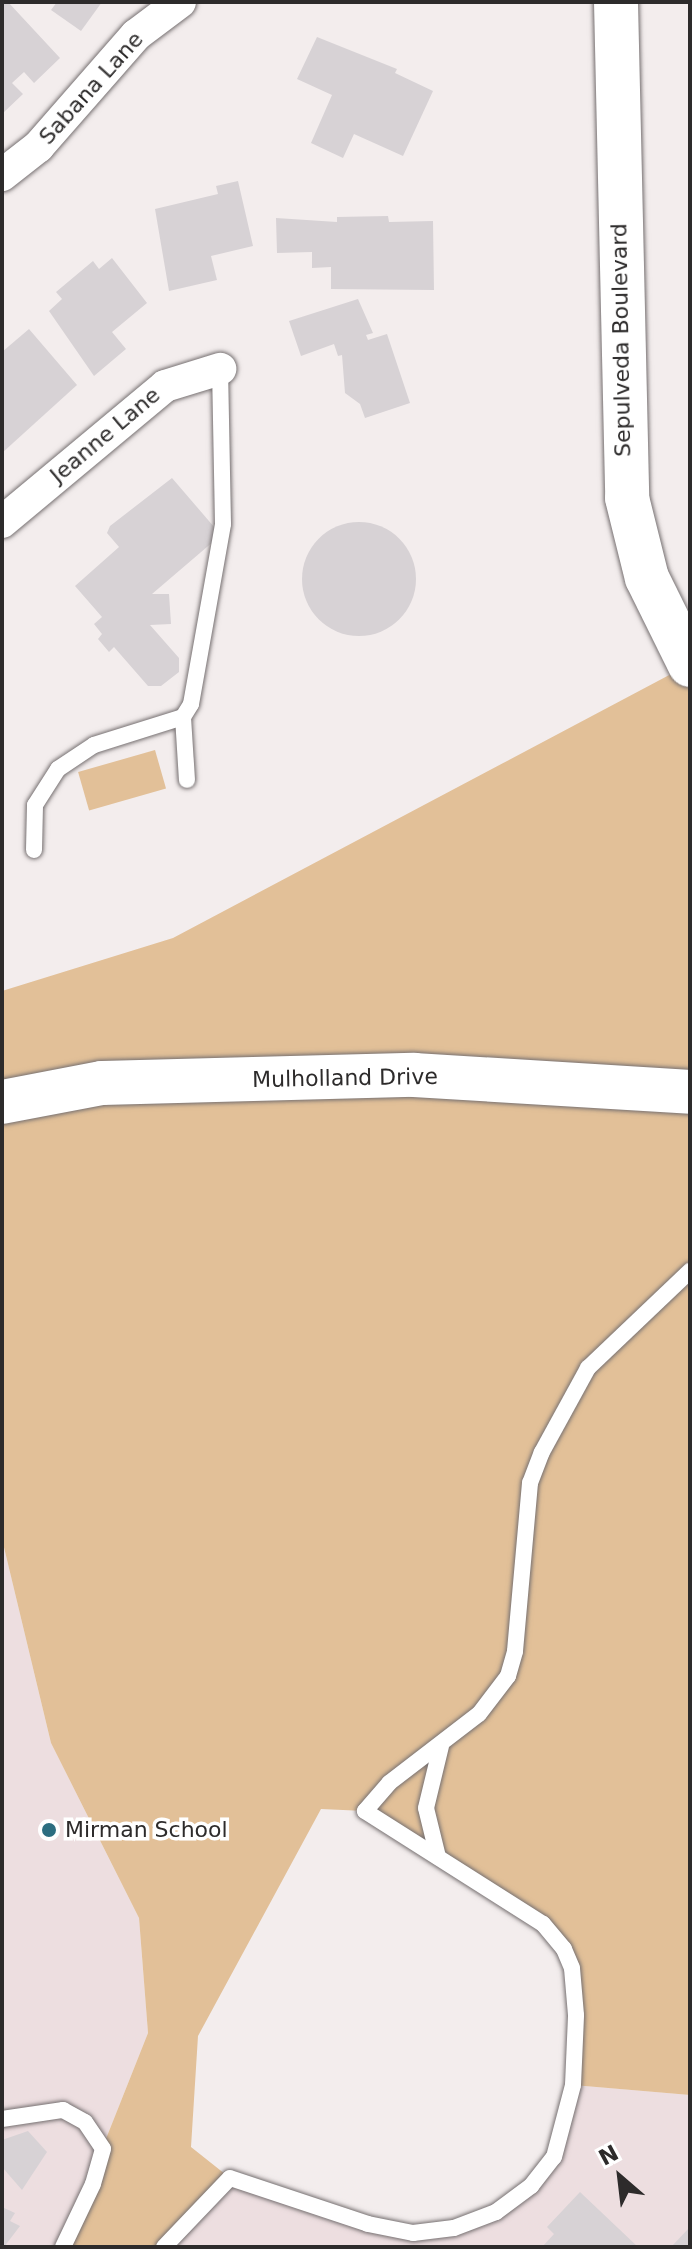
<!DOCTYPE html>
<html>
<head>
<meta charset="utf-8">
<style>
  body { margin:0 }
  #map { position:relative; width:692px; height:2249px; overflow:hidden; background:#f3eded; font-family:"DejaVu Sans",sans-serif }
  div>[style] { position:absolute }
  [style*='--x'] { left:calc(var(--x)*1px); top:calc(var(--y)*1px); width:calc(var(--w)*1px); rotate:calc(var(--a)*1deg) }
  .built>* { inset:0; background:#eddee0 }
  .green>* { inset:0; background:#e2c098; transform-origin:0 0 }
  .building>* { inset:0; background:#d7d2d5 }
  .round { border-radius:50% }
  .roads { filter:drop-shadow(0 0 2px #767071) drop-shadow(0 0 2px #767071) }
  .lane>* { height:16px; margin:-8px; padding:0 8px; transform-origin:8px; border-radius:8px; background:#fff }
  .street>* { height:32px; margin:-16px; padding:0 16px; transform-origin:16px; border-radius:16px; background:#fff }
  .secondary>* { height:44px; margin:-22px; padding:0 22px; transform-origin:22px; border-radius:22px; background:#fff }
  .dots>* { width:22px; height:22px; translate:-50% -50%; box-sizing:border-box; border:4px solid #fff; border-radius:50% }
  span { translate:-50% -50%; white-space:nowrap; text-align:center; line-height:1.15; -webkit-text-stroke:7px #fff; paint-order:stroke }
  .street-label { font-size:22px; color:#2d2b2b }
  .poi-label { font-size:22px; color:#2d2b2b }
  .left { translate:0 -50%; text-align:left }
  .frame { position:absolute; inset:0; border:4px solid #2d2b2b; pointer-events:none }
  .north { position:absolute; left:580px; top:2137px; width:80px; height:80px; -webkit-text-stroke:6px #fff; paint-order:stroke; rotate:332deg; font-size:22px; font-weight:700; line-height:32px; text-align:center; color:#2d2b2b }
  .north::after { content:''; display:block; margin:auto; width:28px; height:36px; background:#2d2b2b; clip-path:polygon(50% 0,100% 100%,50% 72%,0 100%) }
</style>
</head>
<body>
<div id="map">
  <div class="built">
    <div style="clip-path:polygon(2px 1539px,51px 1743px,139px 1918px,148px 2033px,63px 2247px,2px 2247px)"></div>
    <div style="clip-path:polygon(573px 2085px,690px 2095px,690px 2247px,164px 2247px,230px 2178px,390px 2230px,476px 2221px,543px 2173px)"></div>
  </div>
  <div class="green">
    <div style="clip-path:polygon(690px 664px,690px 2095px,573px 2085px,573px 1978px,551px 1932px,365px 1811px,321px 1809px,198px 2036px,191px 2147px,230px 2178px,164px 2247px,63px 2247px,148px 2033px,139px 1918px,51px 1743px,2px 1539px,2px 991px,173px 938px)"></div>
    <div style="left:155px;top:750px;width:40px;height:80px;rotate:74deg"></div>
  </div>
  <div class="building">
    <div style="clip-path:polygon(2px 2px,8px 2px,60px 58px,34px 83px,24px 72px,12px 83px,23px 94px,2px 114px)"></div>
    <div style="clip-path:polygon(57px 2px,102px 2px,81px 31px,51px 10px)"></div>
    <div style="clip-path:polygon(317px 37px,397px 69px,395px 73px,433px 91px,403px 156px,354px 134px,343px 158px,311px 143px,332px 95px,297px 79px)"></div>
    <div style="clip-path:polygon(238px 181px,253px 246px,211px 256px,217px 280px,169px 291px,155px 209px,218px 194px,216px 186px)"></div>
    <div style="clip-path:polygon(388px 216px,389px 222px,433px 221px,434px 290px,331px 289px,331px 267px,312px 268px,312px 252px,277px 253px,276px 218px,337px 222px,337px 217px)"></div>
    <div style="clip-path:polygon(112px 258px,147px 303px,112px 332px,126px 349px,94px 376px,49px 311px,62px 299px,56px 292px,93px 261px,99px 269px)"></div>
    <div style="clip-path:polygon(358px 299px,373px 333px,366px 335px,368px 340px,387px 334px,410px 403px,365px 418px,360px 404px,345px 393px,342px 355px,338px 356px,334px 344px,301px 356px,289px 321px)"></div>
    <div style="clip-path:polygon(29px 329px,77px 385px,2px 453px,2px 352px)"></div>
    <div style="clip-path:polygon(172px 478px,221px 535px,152px 594px,169px 594px,171px 624px,150px 625px,179px 658px,179px 672px,161px 686px,148px 686px,114px 647px,109px 652px,98px 639px,102px 634px,94px 624px,102px 617px,75px 586px,119px 547px,107px 533px,110px 526px)"></div>
    <div class="round" style="left:302px;top:522px;width:114px;height:114px"></div>
    <div style="clip-path:polygon(28px 2131px,47px 2152px,22px 2190px,2px 2167px,2px 2140px)"></div>
    <div style="clip-path:polygon(580px 2192px,638px 2247px,542px 2247px,554px 2234px,547px 2227px)"></div>
    <div style="clip-path:polygon(2px 2207px,15px 2213px,10px 2221px,20px 2226px,4px 2247px)"></div>
    <div style="clip-path:polygon(690px 2227px,690px 2247px,671px 2247px)"></div>
  </div>
  <div class="roads">
    <div class="lane">
      <div style="--x:183;--y:717;--w:63;--a:86.4"></div>
      <div style="--x:34;--y:850;--w:45;--a:-88.7"></div>
      <div style="--x:35;--y:805;--w:43;--a:-57.4"></div>
      <div style="--x:58;--y:769;--w:43;--a:-33.7"></div>
      <div style="--x:94;--y:745;--w:93;--a:-17.5"></div>
      <div style="--x:183;--y:717;--w:15;--a:-58"></div>
      <div style="--x:191;--y:704;--w:183;--a:-79.9"></div>
      <div style="--x:223;--y:524;--w:155;--a:-91.1"></div>
      <div style="--x:438;--y:1857;--w:50;--a:-103.8"></div>
      <div style="--x:426;--y:1808;--w:64;--a:-76.4"></div>
      <div style="--x:2;--y:2119;--w:62;--a:-8.4"></div>
      <div style="--x:63;--y:2110;--w:25;--a:29"></div>
      <div style="--x:85;--y:2122;--w:32;--a:56"></div>
      <div style="--x:103;--y:2149;--w:36;--a:106"></div>
      <div style="--x:93;--y:2184;--w:70;--a:115.5"></div>
      <div style="--x:164;--y:2247;--w:95;--a:-46.3"></div>
      <div style="--x:230;--y:2178;--w:145;--a:18.4"></div>
      <div style="--x:368;--y:2224;--w:46;--a:11.3"></div>
      <div style="--x:413;--y:2233;--w:41;--a:-7"></div>
      <div style="--x:454;--y:2228;--w:45;--a:-20.9"></div>
      <div style="--x:496;--y:2212;--w:44;--a:-36.6"></div>
      <div style="--x:531;--y:2186;--w:37;--a:-52"></div>
      <div style="--x:554;--y:2157;--w:74;--a:-75.2"></div>
      <div style="--x:573;--y:2085;--w:70;--a:-87.5"></div>
      <div style="--x:576;--y:2015;--w:47;--a:-94.9"></div>
      <div style="--x:572;--y:1968;--w:21;--a:-113"></div>
      <div style="--x:564;--y:1949;--w:33;--a:-130"></div>
      <div style="--x:543;--y:1924;--w:211;--a:-147.6"></div>
      <div style="--x:365;--y:1811;--w:37;--a:-49"></div>
      <div style="--x:389;--y:1783;--w:113;--a:-37.5"></div>
      <div style="--x:479;--y:1714;--w:48;--a:-52.7"></div>
      <div style="--x:508;--y:1676;--w:26;--a:-74"></div>
      <div style="--x:515;--y:1651;--w:169;--a:-84.9"></div>
      <div style="--x:530;--y:1483;--w:33;--a:-69"></div>
      <div style="--x:542;--y:1452;--w:96;--a:-61.3"></div>
      <div style="--x:588;--y:1368;--w:141;--a:-43.6"></div>
    </div>
    <div class="street">
      <div style="--x:2;--y:175;--w:46;--a:-37.9"></div>
      <div style="--x:38;--y:147;--w:149;--a:-48.8"></div>
      <div style="--x:136;--y:35;--w:55;--a:-36.9"></div>
      <div style="--x:2;--y:522;--w:212;--a:-39.8"></div>
      <div style="--x:165;--y:386;--w:58;--a:-17.2"></div>
    </div>
    <div class="secondary">
      <div style="--x:616;--y:2;--w:496;--a:88.7"></div>
      <div style="--x:627;--y:498;--w:82;--a:76"></div>
      <div style="--x:647;--y:578;--w:97;--a:63.7"></div>
      <div style="--x:2;--y:1102;--w:102;--a:-10.8"></div>
      <div style="--x:102;--y:1083;--w:312;--a:-1.5"></div>
      <div style="--x:414;--y:1075;--w:277;--a:3.5"></div>
    </div>
  </div>
  <div class="dots">
    <div style="left:49px;top:1830px;background:#2c6d80"></div>
  </div>
  <div class="street-label">
    <span style="left:91px;top:88px;rotate:-48deg">Sabana Lane</span>
    <span style="left:621px;top:340px;rotate:-91deg">Sepulveda Boulevard</span>
    <span style="left:105px;top:435px;rotate:-40deg">Jeanne Lane</span>
    <span style="left:345px;top:1078px;rotate:-1deg">Mulholland Drive</span>
  </div>
  <div class="poi-label">
    <span class="left" style="left:65px;top:1830px">Mirman School</span>
  </div>
  <div class="frame"></div>
  <div class="north">N</div>
</div>
</body>
</html>
